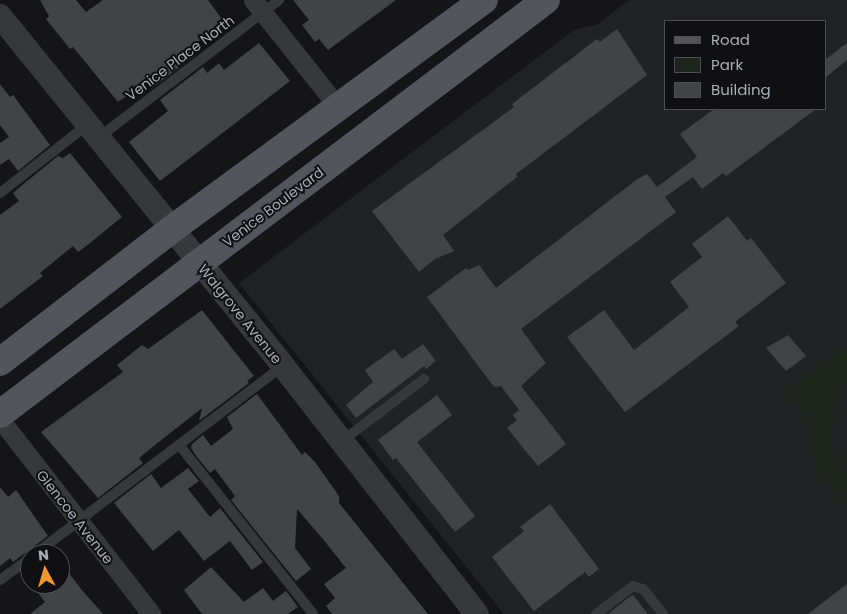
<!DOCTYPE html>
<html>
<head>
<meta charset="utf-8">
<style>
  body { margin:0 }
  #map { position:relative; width:847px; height:614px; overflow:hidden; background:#151517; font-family:Poppins,sans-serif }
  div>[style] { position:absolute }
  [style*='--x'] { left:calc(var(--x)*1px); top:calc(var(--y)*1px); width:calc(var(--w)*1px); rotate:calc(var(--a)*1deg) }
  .built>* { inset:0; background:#212224 }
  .green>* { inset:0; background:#1d251d }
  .building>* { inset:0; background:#414447 }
  .service>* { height:10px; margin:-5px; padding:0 5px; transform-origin:5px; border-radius:5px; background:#36383c }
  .minor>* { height:19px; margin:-9.5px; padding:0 9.5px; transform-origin:9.5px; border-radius:9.5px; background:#36383c }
  .tertiary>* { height:24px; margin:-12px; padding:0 12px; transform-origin:12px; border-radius:12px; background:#36383c }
  .primary>* { height:28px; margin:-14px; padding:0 14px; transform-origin:14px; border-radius:14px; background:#52555b }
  span { translate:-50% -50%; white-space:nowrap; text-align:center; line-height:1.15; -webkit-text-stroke:4px #101012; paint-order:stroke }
  .street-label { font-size:14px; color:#a7aeb7 }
  .legend { position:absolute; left:664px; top:20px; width:162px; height:90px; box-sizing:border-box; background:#101012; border:1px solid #4c4f54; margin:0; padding:6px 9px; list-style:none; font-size:15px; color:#a7aeb7 }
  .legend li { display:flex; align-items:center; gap:10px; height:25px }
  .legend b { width:25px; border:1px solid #4c4f54 }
  .north { position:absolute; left:20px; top:544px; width:50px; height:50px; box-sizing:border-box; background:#101012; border:1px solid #4c4f54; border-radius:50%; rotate:354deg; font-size:14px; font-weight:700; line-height:20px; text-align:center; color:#a7aeb7 }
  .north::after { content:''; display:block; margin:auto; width:18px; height:22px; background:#f29632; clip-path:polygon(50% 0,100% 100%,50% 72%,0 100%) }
</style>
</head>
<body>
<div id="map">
  <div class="built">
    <div style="clip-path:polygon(evenodd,629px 0,847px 0,847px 614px,504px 614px,239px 283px,574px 30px,598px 24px,629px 0,666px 21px,826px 21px,826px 109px,666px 109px,666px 21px)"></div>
  </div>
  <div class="green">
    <div style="clip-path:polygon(847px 346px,847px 379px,837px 395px,831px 434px,835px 453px,847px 475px,847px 506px,818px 472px,811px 451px,808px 419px,786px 392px)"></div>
  </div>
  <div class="building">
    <div style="clip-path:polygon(40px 0,76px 0,86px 12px,103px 0,208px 0,224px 22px,188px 49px,194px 56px,151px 89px,146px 82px,118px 102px,73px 47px,70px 49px,46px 19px,49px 16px)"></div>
    <div style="clip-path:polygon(293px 0,396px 0,328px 50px,319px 39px,315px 42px,302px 25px,309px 20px)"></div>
    <div style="clip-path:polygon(617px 29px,647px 75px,516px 174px,517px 177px,443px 235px,454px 251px,435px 259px,419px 272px,372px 211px,514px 107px,512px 104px,597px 39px,600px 42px)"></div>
    <div style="clip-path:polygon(259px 43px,290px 81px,160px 181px,129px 142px,168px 111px,160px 100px,203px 67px,207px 73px,219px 63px,224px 70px)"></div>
    <div style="clip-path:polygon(847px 43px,847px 60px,826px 77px,826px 59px)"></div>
    <div style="clip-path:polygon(0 84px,10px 97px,13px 95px,50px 145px,18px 171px,9px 159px,0 165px,0 143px,9px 137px,0 125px)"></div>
    <div style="clip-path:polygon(714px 109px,816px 109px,726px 176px,723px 173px,702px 189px,693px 177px,665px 197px,676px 212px,521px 329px,546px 363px,521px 386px,566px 444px,538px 466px,507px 428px,517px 420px,513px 415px,519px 410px,501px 386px,494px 387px,427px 297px,466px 268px,468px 270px,479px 265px,496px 288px,636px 180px,647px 174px,657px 187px,697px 157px,680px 134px)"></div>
    <div style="clip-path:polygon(70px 153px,122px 217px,85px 247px,78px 252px,73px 246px,40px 273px,43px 276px,0 309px,0 215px,19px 201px,13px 193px,26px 182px,58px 156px,63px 158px)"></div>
    <div style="clip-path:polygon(728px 216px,747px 241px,751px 238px,786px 283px,735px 322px,739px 326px,625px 412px,567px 337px,604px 310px,634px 350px,689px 307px,670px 282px,702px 257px,692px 244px)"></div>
    <div style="clip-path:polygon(202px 310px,254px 376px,247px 381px,249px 383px,199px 421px,202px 408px,155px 445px,139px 458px,143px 463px,98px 498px,41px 432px,123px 372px,117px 365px,142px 345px,148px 349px)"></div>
    <div style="clip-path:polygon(788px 335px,806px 356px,786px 371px,766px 348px)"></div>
    <div style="clip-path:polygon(423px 344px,436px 361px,426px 369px,424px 366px,356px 418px,346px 405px,373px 382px,365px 370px,394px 349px,402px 359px)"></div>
    <div style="clip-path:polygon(257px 394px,302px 455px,305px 452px,315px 462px,339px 496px,339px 503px,428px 614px,332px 614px,326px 606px,335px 598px,324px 584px,346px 568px,322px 538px,297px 509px,295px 548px,311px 569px,296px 581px,231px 500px,235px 496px,215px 469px,210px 473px,197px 457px,191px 448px,192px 444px,203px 435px,211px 446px,233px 429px,227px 417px)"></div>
    <div style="clip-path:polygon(437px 395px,452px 415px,417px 442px,475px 516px,455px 532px,396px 458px,393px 460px,378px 440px)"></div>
    <div style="clip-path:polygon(188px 468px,199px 481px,188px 489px,210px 517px,220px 508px,263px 562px,252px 570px,230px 541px,204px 561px,179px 530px,153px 551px,114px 503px,151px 474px,161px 488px)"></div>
    <div style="clip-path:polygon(0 487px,8px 497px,16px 490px,48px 536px,13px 562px,10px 558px,0 566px)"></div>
    <div style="clip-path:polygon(550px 504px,599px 569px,589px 577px,585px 572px,534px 611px,492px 557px,524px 531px,520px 527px)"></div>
    <div style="clip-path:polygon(60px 561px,81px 589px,103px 614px,30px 614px,45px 602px,31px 584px,60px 584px)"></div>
    <div style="clip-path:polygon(30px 567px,30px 583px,22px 573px)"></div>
    <div style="clip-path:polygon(211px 567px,244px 602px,263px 588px,273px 601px,286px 591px,298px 607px,288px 614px,202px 614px,184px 590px)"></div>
    <div style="clip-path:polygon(847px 584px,847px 614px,808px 614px)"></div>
    <div style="clip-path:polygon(633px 595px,648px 614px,608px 614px,628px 598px)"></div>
  </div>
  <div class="service">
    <div style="--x:98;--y:138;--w:228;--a:-37.3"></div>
    <div style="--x:0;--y:193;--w:110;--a:-38"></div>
    <div style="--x:342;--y:441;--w:103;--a:-37.1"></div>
    <div style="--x:180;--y:446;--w:214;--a:51.6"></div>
    <div style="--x:35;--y:554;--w:311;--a:-37.2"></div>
    <div style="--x:0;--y:580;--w:37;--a:-36"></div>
    <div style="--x:596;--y:614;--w:46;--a:-37.1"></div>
    <div style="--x:633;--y:586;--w:10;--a:17"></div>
    <div style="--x:643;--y:589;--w:32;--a:51"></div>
  </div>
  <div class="minor">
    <div style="--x:253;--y:0;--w:138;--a:51.5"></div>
    <div style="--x:0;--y:419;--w:247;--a:52.2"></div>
  </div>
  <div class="tertiary">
    <div style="--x:0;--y:16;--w:450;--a:51"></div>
    <div style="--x:283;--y:366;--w:315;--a:52"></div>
  </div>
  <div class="primary">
    <div style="--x:0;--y:362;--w:217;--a:-37.7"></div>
    <div style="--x:172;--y:229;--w:387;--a:-36.3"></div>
    <div style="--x:0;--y:414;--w:685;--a:-37.17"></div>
  </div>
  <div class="street-label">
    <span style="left:180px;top:58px;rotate:-37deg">Venice Place North</span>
    <span style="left:273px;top:207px;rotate:-37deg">Venice Boulevard</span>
    <span style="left:240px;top:314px;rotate:51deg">Walgrove Avenue</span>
    <span style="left:75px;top:517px;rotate:52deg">Glencoe Avenue</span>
  </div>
  <ul class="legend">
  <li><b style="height:6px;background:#52555b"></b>Road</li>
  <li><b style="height:14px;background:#1d251d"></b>Park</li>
  <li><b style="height:14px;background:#414447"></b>Building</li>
  </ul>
  <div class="north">N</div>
</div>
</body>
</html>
